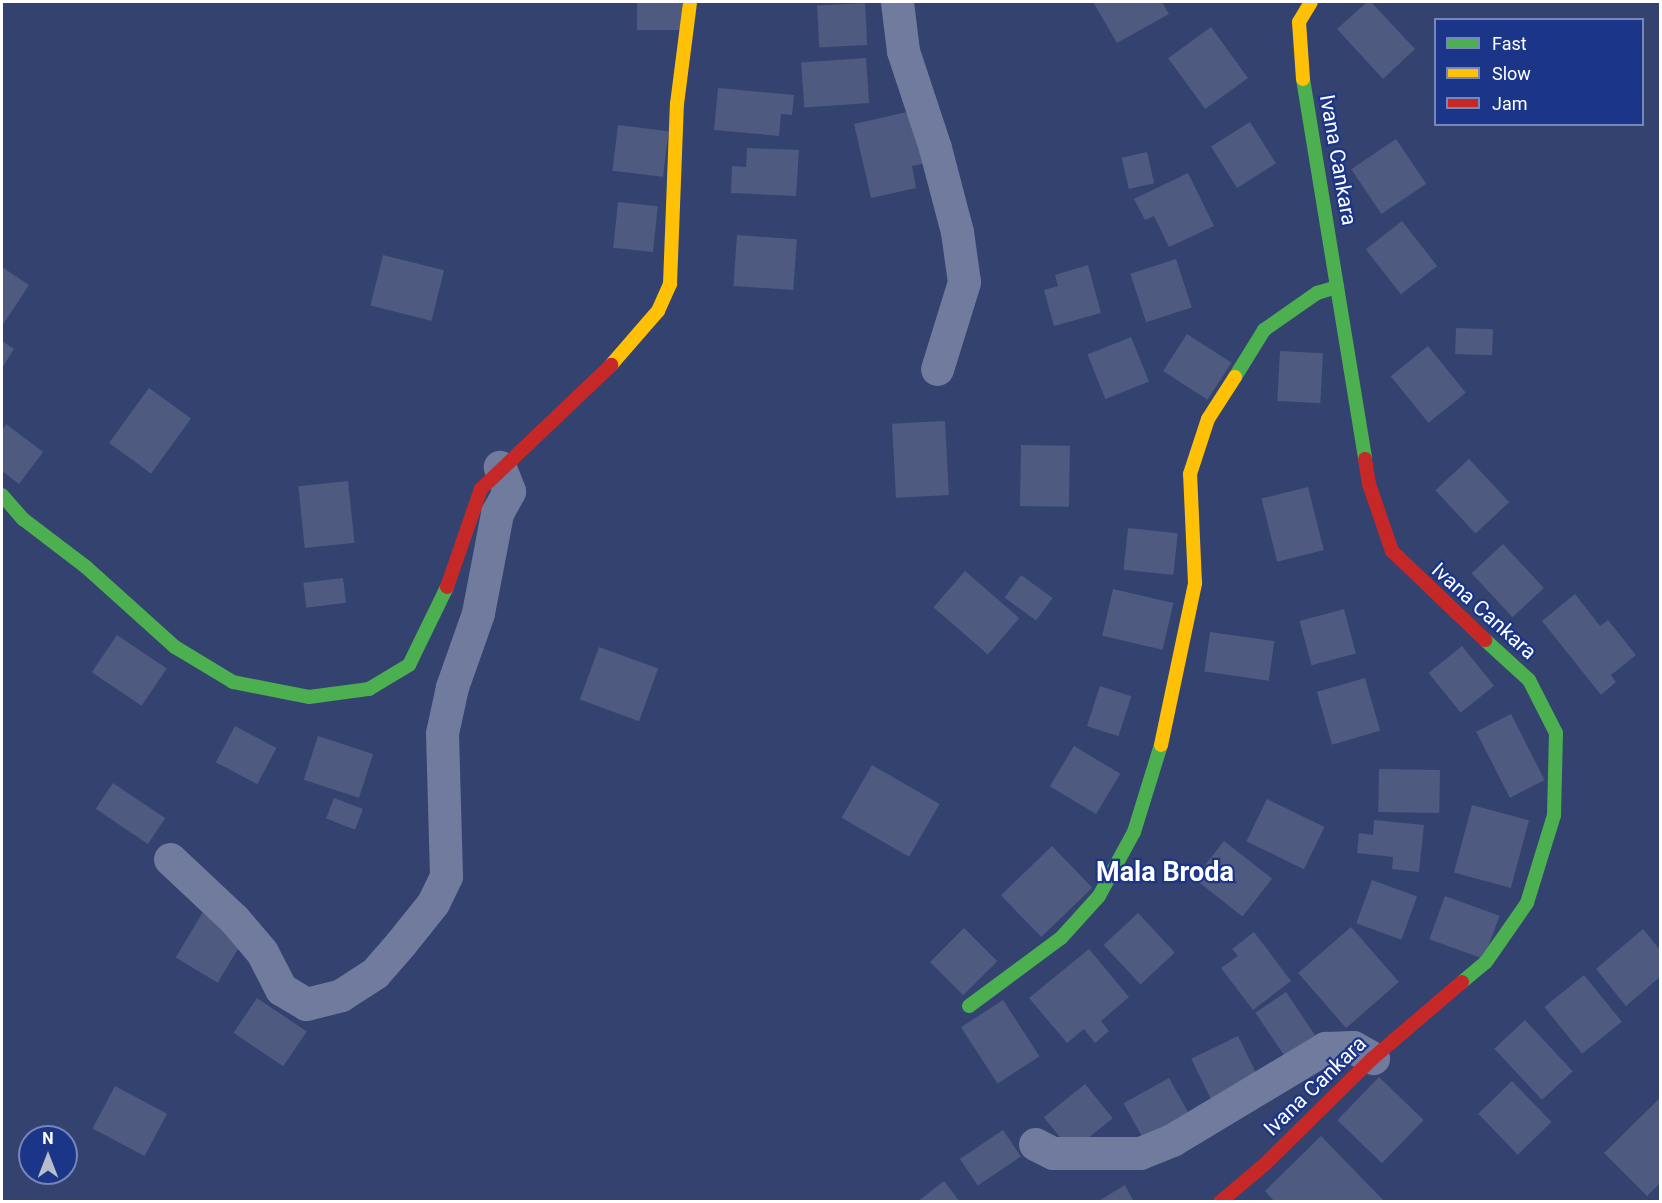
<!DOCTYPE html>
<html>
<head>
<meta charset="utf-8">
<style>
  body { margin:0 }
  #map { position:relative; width:1662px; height:1203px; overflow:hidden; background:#344270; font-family:Roboto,sans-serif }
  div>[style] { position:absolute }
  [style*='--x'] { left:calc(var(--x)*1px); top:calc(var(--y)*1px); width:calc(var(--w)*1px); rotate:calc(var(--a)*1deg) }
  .building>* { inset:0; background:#4e5a7f; transform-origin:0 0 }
  .street>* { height:33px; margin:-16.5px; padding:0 16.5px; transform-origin:16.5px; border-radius:16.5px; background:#707b9d }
  .fast>* { height:14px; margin:-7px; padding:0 7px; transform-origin:7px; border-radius:7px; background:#4caf50 }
  .slow>* { height:14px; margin:-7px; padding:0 7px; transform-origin:7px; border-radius:7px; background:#ffc107 }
  .jam>* { height:14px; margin:-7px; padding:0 7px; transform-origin:7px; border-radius:7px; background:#c62828 }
  span { translate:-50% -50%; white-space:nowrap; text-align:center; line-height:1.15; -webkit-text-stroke:4.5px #1b3589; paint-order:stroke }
  .street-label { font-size:21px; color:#fff }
  .district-label { font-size:27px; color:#fff; font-weight:700 }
  .frame { position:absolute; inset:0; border:3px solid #fff; pointer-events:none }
  .legend { position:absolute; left:1434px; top:18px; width:210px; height:108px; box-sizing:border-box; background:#1b3589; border:2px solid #7686b8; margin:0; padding:8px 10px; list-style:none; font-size:18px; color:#fff }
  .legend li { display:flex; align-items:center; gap:12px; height:30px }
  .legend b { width:30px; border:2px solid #7686b8 }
  .north { position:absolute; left:18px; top:1125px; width:60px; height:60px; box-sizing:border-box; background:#1b3589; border:2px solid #7686b8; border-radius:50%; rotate:0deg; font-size:16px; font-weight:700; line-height:24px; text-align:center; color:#fff }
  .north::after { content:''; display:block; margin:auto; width:21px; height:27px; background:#b8bdcd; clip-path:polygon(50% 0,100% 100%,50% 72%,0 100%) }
</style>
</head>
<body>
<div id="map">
  <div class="building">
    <div style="left:637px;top:2px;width:45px;height:28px"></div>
    <div style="clip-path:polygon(1093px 2px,1162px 2px,1169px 14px,1117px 43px)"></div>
    <div style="clip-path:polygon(1367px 2px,1371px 2px,1415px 49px,1383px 79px,1337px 29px)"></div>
    <div style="left:865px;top:3px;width:42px;height:48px;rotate:87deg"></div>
    <div style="left:1211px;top:27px;width:63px;height:53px;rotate:54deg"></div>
    <div style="left:866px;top:58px;width:45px;height:65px;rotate:86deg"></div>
    <div style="clip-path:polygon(718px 88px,794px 95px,792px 115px,781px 114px,779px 136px,714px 130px)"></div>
    <div style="clip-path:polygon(916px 110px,928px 163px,912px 166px,916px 188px,871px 198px,854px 124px)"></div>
    <div style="left:1250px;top:122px;width:49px;height:46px;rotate:58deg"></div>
    <div style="left:618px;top:125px;width:51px;height:46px;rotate:7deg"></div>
    <div style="left:1396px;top:139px;width:54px;height:54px;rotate:56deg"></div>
    <div style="clip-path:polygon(747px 148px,799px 150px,796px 196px,731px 193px,732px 166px,746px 167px)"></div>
    <div style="left:1147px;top:152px;width:32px;height:26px;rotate:77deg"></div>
    <div style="clip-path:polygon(1188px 173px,1214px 226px,1169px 247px,1154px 216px,1145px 220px,1134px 199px)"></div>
    <div style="left:618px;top:202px;width:40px;height:46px;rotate:6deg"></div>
    <div style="left:1402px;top:221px;width:57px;height:46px;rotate:52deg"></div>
    <div style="left:737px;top:235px;width:60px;height:51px;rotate:4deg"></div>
    <div style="left:383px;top:255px;width:63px;height:52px;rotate:14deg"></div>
    <div style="left:1176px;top:259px;width:51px;height:48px;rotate:72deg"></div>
    <div style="clip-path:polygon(1088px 265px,1101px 313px,1054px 326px,1044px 290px,1058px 286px,1055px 275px)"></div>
    <div style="clip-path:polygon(2px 267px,29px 285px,4px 323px,2px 322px)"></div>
    <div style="left:1456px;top:328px;width:37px;height:26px;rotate:2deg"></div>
    <div style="left:1187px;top:334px;width:53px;height:44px;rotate:33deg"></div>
    <div style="left:1131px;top:337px;width:48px;height:47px;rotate:68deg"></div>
    <div style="clip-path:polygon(2px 341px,14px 349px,2px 368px)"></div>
    <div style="left:1428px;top:346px;width:60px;height:48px;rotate:51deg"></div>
    <div style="left:1280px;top:351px;width:43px;height:50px;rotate:3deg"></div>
    <div style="left:149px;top:388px;width:52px;height:68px;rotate:36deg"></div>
    <div style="left:945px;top:421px;width:74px;height:53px;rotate:87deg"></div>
    <div style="clip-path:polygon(6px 424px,43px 452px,19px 484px,2px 471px,2px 431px)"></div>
    <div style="left:1021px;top:445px;width:49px;height:61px;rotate:1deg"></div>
    <div style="left:1469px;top:459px;width:59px;height:46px;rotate:47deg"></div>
    <div style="left:348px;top:481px;width:62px;height:50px;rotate:84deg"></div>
    <div style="left:1308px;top:487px;width:65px;height:48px;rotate:76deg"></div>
    <div style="left:1128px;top:528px;width:50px;height:42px;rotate:6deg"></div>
    <div style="left:1503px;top:544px;width:60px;height:43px;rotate:47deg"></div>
    <div style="left:965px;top:571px;width:72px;height:48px;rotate:41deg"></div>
    <div style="left:1021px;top:575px;width:39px;height:28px;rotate:36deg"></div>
    <div style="left:343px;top:578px;width:25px;height:40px;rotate:83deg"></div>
    <div style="left:1113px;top:589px;width:62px;height:48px;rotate:13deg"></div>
    <div style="clip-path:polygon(1575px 594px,1600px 626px,1608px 620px,1636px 655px,1611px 675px,1616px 682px,1601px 695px,1542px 621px)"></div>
    <div style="left:1344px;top:609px;width:46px;height:46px;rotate:75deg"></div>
    <div style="left:1210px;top:632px;width:65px;height:40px;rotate:8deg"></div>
    <div style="left:117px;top:635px;width:60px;height:45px;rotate:34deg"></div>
    <div style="left:1462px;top:646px;width:51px;height:43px;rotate:51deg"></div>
    <div style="left:599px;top:647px;width:63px;height:56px;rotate:20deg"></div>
    <div style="left:1365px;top:678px;width:55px;height:50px;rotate:74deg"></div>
    <div style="left:1100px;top:686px;width:33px;height:42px;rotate:18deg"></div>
    <div style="left:1511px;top:714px;width:74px;height:39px;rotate:63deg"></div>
    <div style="left:235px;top:726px;width:47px;height:41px;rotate:28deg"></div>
    <div style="left:318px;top:736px;width:58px;height:46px;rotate:18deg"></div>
    <div style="left:1074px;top:746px;width:54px;height:47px;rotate:31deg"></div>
    <div style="left:872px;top:765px;width:78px;height:61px;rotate:30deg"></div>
    <div style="left:1379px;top:769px;width:61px;height:43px;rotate:1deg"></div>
    <div style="left:113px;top:783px;width:63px;height:31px;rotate:34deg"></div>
    <div style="left:334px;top:798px;width:31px;height:22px;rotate:21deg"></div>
    <div style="left:1267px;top:799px;width:64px;height:47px;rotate:26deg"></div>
    <div style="left:1472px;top:805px;width:59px;height:70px;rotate:15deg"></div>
    <div style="clip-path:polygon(1374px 820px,1424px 825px,1419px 872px,1392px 869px,1393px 857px,1357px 853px,1359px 833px,1373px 835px)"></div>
    <div style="left:1224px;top:841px;width:61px;height:48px;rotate:38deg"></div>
    <div style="left:1052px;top:846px;width:58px;height:71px;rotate:46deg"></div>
    <div style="left:1372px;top:880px;width:48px;height:46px;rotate:20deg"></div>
    <div style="left:1445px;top:896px;width:58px;height:46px;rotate:20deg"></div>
    <div style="left:203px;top:912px;width:49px;height:53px;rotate:31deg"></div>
    <div style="left:1138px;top:913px;width:54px;height:47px;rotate:47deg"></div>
    <div style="left:1351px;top:927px;width:73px;height:70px;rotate:49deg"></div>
    <div style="left:964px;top:928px;width:47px;height:48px;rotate:45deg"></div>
    <div style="clip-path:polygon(1643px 929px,1660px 950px,1660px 977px,1626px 1006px,1596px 969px)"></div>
    <div style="clip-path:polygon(1254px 932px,1291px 981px,1253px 1010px,1221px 968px,1238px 956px,1232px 949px)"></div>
    <div style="clip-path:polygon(1089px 949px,1129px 997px,1101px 1021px,1109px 1031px,1095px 1043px,1084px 1029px,1067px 1043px,1029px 998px)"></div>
    <div style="left:1584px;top:975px;width:60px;height:51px;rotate:51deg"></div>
    <div style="left:1286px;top:992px;width:62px;height:37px;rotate:56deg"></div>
    <div style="left:257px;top:998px;width:60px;height:42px;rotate:34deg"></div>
    <div style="left:1003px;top:1000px;width:67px;height:50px;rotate:57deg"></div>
    <div style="left:1525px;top:1020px;width:70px;height:42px;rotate:47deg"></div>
    <div style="left:1238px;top:1036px;width:46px;height:52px;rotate:64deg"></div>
    <div style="left:1379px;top:1077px;width:62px;height:60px;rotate:44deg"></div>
    <div style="left:1169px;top:1078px;width:43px;height:52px;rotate:61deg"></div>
    <div style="left:1512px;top:1081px;width:57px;height:47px;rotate:46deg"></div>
    <div style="left:1085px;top:1084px;width:44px;height:53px;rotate:51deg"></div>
    <div style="left:115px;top:1086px;width:59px;height:48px;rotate:28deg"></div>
    <div style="clip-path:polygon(1660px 1098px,1660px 1183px,1647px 1196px,1604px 1153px)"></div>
    <div style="left:1003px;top:1130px;width:32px;height:52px;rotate:56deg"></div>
    <div style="clip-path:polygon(1321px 1136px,1385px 1202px,1275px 1202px,1265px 1191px)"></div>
    <div style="clip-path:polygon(944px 1181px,960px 1202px,917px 1202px)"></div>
    <div style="clip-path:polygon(1125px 1185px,1134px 1202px,1097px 1202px)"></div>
  </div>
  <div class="street">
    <div style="--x:897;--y:2;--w:49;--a:83"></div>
    <div style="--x:903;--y:51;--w:102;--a:71.7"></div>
    <div style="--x:935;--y:148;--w:87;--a:75.3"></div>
    <div style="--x:957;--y:232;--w:50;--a:82"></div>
    <div style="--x:964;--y:282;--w:91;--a:107.2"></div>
    <div style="--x:170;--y:859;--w:88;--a:43.2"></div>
    <div style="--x:234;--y:919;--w:43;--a:49.7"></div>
    <div style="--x:262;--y:952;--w:42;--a:62.8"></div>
    <div style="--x:281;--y:989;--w:29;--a:31"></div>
    <div style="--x:306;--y:1004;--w:36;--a:-14"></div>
    <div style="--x:341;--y:995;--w:40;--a:-32.9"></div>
    <div style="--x:375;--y:973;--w:40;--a:-49"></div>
    <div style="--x:401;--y:943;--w:51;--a:-51.3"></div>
    <div style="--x:433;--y:903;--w:30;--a:-64"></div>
    <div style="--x:446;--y:876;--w:143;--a:-91.6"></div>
    <div style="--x:442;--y:733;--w:47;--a:-77.7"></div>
    <div style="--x:452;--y:687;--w:78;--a:-70.6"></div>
    <div style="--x:478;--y:613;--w:102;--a:-79.2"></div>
    <div style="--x:497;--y:513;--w:25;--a:-61"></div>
    <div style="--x:509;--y:491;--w:26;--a:-111"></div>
    <div style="--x:1035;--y:1144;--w:20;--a:27"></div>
    <div style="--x:1053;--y:1153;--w:87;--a:0"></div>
    <div style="--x:1140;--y:1153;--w:35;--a:-22"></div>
    <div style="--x:1172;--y:1140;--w:179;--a:-31"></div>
    <div style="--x:1325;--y:1048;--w:28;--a:-2"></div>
    <div style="--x:1353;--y:1047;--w:23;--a:29"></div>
  </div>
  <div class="fast">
    <div style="--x:1303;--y:79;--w:385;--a:80.7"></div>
    <div style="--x:1235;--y:377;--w:55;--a:-58.3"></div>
    <div style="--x:1264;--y:330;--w:65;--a:-34.9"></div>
    <div style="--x:1317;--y:293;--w:21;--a:-17"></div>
    <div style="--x:2;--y:495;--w:32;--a:49"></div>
    <div style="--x:23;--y:519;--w:79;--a:37.3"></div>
    <div style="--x:86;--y:567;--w:120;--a:42"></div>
    <div style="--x:175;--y:647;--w:68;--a:31.1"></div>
    <div style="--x:233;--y:682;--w:77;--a:11.2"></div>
    <div style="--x:309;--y:697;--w:61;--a:-7.6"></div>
    <div style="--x:369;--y:689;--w:47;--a:-31"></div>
    <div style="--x:409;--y:665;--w:87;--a:-64"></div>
    <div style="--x:1462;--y:982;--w:31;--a:-40"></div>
    <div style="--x:1486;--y:962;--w:72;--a:-55.2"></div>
    <div style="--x:1527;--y:903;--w:92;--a:-72.9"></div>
    <div style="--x:1554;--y:815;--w:82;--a:-88.6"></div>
    <div style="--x:1556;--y:733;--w:59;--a:-117"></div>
    <div style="--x:1529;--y:680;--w:59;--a:-137.7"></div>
    <div style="--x:969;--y:1006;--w:114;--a:-36.5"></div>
    <div style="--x:1061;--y:938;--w:57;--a:-47.9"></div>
    <div style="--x:1099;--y:896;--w:73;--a:-61.3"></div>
    <div style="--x:1134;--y:832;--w:91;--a:-72.8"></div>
  </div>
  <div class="slow">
    <div style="--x:1303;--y:79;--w:57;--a:-94"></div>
    <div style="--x:1299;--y:22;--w:23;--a:-59"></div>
    <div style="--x:611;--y:365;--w:72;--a:-49"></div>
    <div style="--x:658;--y:311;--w:30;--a:-66"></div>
    <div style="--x:670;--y:284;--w:180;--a:-87.8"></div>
    <div style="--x:677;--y:104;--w:103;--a:-82.7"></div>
    <div style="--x:1161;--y:745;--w:166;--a:-78.1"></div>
    <div style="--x:1195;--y:583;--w:109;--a:-92.6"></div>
    <div style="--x:1190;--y:474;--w:58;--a:-71.9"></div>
    <div style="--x:1208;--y:419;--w:50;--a:-57.3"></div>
  </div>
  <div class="jam">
    <div style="--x:1365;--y:459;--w:25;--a:81"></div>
    <div style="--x:1369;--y:484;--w:71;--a:71.1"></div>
    <div style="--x:1392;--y:551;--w:129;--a:43.7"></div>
    <div style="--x:447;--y:587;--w:104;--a:-70.9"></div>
    <div style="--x:481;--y:489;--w:180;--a:-43.6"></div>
    <div style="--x:1220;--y:1202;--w:57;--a:-40.1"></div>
    <div style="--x:1264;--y:1165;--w:153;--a:-44.5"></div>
    <div style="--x:1373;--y:1058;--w:117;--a:-40.5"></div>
  </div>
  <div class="street-label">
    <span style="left:1338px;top:160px;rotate:80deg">Ivana Cankara</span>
    <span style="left:1484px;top:611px;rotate:42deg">Ivana Cankara</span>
    <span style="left:1315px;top:1086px;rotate:-44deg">Ivana Cankara</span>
  </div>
  <div class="district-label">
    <span style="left:1165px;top:873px">Mala Broda</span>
  </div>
  <div class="frame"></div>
  <ul class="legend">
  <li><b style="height:8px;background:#4caf50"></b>Fast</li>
  <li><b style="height:8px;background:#ffc107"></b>Slow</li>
  <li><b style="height:8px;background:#c62828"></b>Jam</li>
  </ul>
  <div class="north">N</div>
</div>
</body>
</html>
